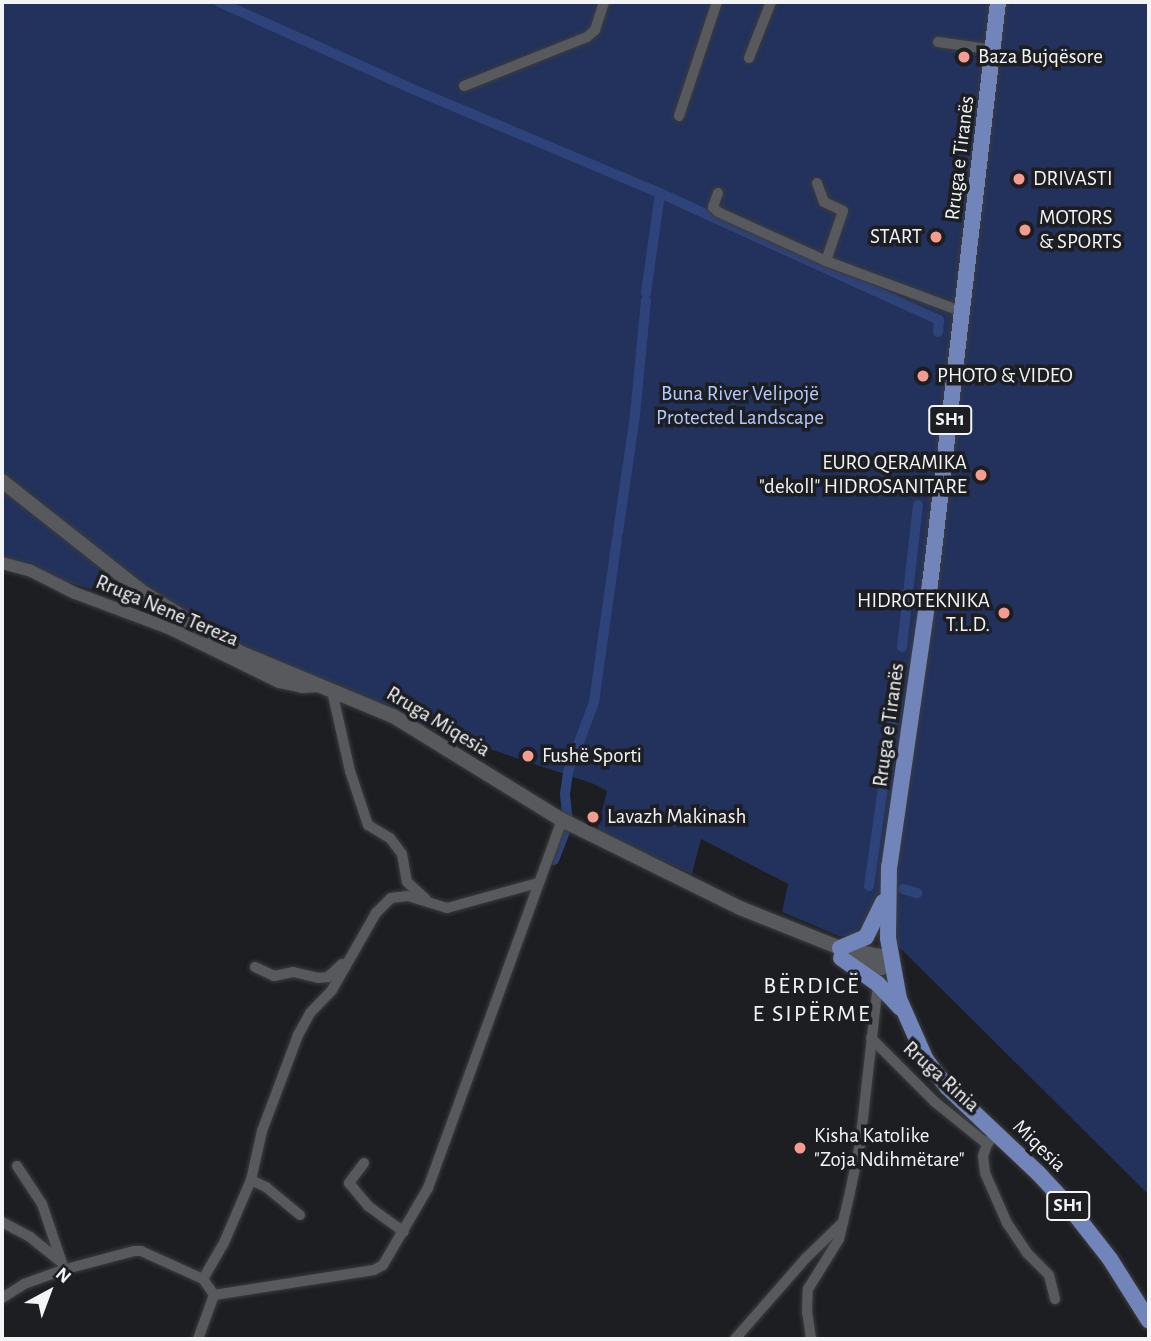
<!DOCTYPE html>
<html>
<head>
<meta charset="utf-8">
<style>
  body { margin:0 }
  #map { position:relative; width:1151px; height:1341px; overflow:hidden; background:#1d1e21; font-family:"Alegreya Sans",sans-serif }
  div>[style] { position:absolute }
  [style*='--x'] { left:calc(var(--x)*1px); top:calc(var(--y)*1px); width:calc(var(--w)*1px); rotate:calc(var(--a)*1deg) }
  .green>* { inset:0; background:#22325c }
  .canal>* { height:10px; margin:-5px; padding:0 5px; transform-origin:5px; border-radius:5px; background:#2f437b }
  .roads { filter:drop-shadow(0 0 2px #3b3c3e) drop-shadow(0 0 2px #3b3c3e) }
  .minor>* { height:10px; margin:-5px; padding:0 5px; transform-origin:5px; border-radius:5px; background:#58595c }
  .tertiary>* { height:12px; margin:-6px; padding:0 6px; transform-origin:6px; border-radius:6px; background:#58595c }
  .secondary>* { height:14px; margin:-7px; padding:0 7px; transform-origin:7px; border-radius:7px; background:#58595c }
  .primary>* { height:16px; margin:-8px; padding:0 8px; transform-origin:8px; border-radius:8px; background:#7185bb }
  .dots>* { width:19px; height:19px; translate:-50% -50%; box-sizing:border-box; border:4px solid #1d1e21; border-radius:50% }
  span { translate:-50% -50%; white-space:nowrap; text-align:center; line-height:1.15; -webkit-text-stroke:7px #1d1e21; paint-order:stroke }
  .shield-label span { padding:2px 5px; background:#1d1e21; border:2px solid; border-radius:5px; -webkit-text-stroke-width:0 }
  .shield-label { font-size:19px; color:#f3f4f5; font-weight:700 }
  .poi-label { font-size:21px; color:#f3f4f5 }
  .left { translate:0 -50%; text-align:left }
  .right { translate:-100% -50%; text-align:right }
  .street-label { font-size:21px; color:#f3f4f5 }
  .park-label { font-size:21px; color:#b4cafe }
  .quarter-label { font-size:24px; color:#f3f4f5; letter-spacing:2px }
  .frame { position:absolute; inset:0; border:4px solid #f3f4f5; pointer-events:none }
  .north { position:absolute; left:14px; top:1257px; width:70px; height:70px; -webkit-text-stroke:5px #1d1e21; paint-order:stroke; rotate:41deg; font-size:19px; font-weight:700; line-height:28px; text-align:center; color:#f3f4f5 }
  .north::after { content:''; display:block; margin:auto; width:24px; height:32px; background:#f3f4f5; clip-path:polygon(50% 0,100% 100%,50% 72%,0 100%) }
</style>
</head>
<body>
<div id="map">
  <div class="green">
    <div style="clip-path:polygon(2px 2px,1149px 2px,1149px 1195px,882px 930px,865px 922px,865px 928px,852px 937px,839px 936px,782px 912px,788px 884px,701px 839px,692px 874px,597px 831px,607px 791px,594px 784px,391px 716px,269px 659px,108px 594px,2px 563px)"></div>
  </div>
  <div class="canal">
    <div style="--x:219;--y:2;--w:209;--a:24.2"></div>
    <div style="--x:410;--y:88;--w:271;--a:22.8"></div>
    <div style="--x:660;--y:193;--w:307;--a:24.5"></div>
    <div style="--x:939;--y:320;--w:12;--a:95"></div>
    <div style="--x:646;--y:293;--w:101;--a:-82"></div>
    <div style="--x:618;--y:532;--w:118;--a:-81.7"></div>
    <div style="--x:635;--y:415;--w:115;--a:-84.5"></div>
    <div style="--x:902;--y:647;--w:143;--a:-83.6"></div>
    <div style="--x:554;--y:860;--w:40;--a:-69"></div>
    <div style="--x:568;--y:823;--w:29;--a:-96"></div>
    <div style="--x:565;--y:794;--w:22;--a:-82"></div>
    <div style="--x:568;--y:772;--w:75;--a:-69.6"></div>
    <div style="--x:594;--y:702;--w:165;--a:-82"></div>
    <div style="--x:869;--y:886;--w:220;--a:-81.9"></div>
    <div style="--x:903;--y:889;--w:15;--a:16"></div>
  </div>
  <div class="roads">
    <div class="minor">
      <div style="--x:938;--y:42;--w:57;--a:8.1"></div>
      <div style="--x:749;--y:58;--w:60;--a:-68.6"></div>
      <div style="--x:464;--y:86;--w:132;--a:-21.7"></div>
      <div style="--x:587;--y:37;--w:11;--a:-41"></div>
      <div style="--x:595;--y:30;--w:29;--a:-72"></div>
      <div style="--x:679;--y:116;--w:120;--a:-71.6"></div>
      <div style="--x:817;--y:183;--w:20;--a:70"></div>
      <div style="--x:824;--y:202;--w:21;--a:25"></div>
      <div style="--x:843;--y:211;--w:53;--a:108.8"></div>
      <div style="--x:718;--y:193;--w:15;--a:110"></div>
      <div style="--x:713;--y:207;--w:7;--a:45"></div>
      <div style="--x:718;--y:212;--w:119;--a:24.4"></div>
      <div style="--x:826;--y:261;--w:146;--a:20.4"></div>
      <div style="--x:332;--y:691;--w:82;--a:77.3"></div>
      <div style="--x:350;--y:771;--w:57;--a:71.6"></div>
      <div style="--x:368;--y:825;--w:26;--a:31"></div>
      <div style="--x:390;--y:838;--w:20;--a:53"></div>
      <div style="--x:402;--y:854;--w:28;--a:80"></div>
      <div style="--x:407;--y:882;--w:25;--a:42"></div>
      <div style="--x:255;--y:967;--w:21;--a:25"></div>
      <div style="--x:274;--y:976;--w:19;--a:-12"></div>
      <div style="--x:293;--y:972;--w:26;--a:13"></div>
      <div style="--x:318;--y:978;--w:10;--a:-6"></div>
      <div style="--x:328;--y:977;--w:19;--a:-43"></div>
      <div style="--x:871;--y:1038;--w:91;--a:45"></div>
      <div style="--x:935;--y:1102;--w:67;--a:38.9"></div>
      <div style="--x:996;--y:1133;--w:14;--a:129"></div>
      <div style="--x:987;--y:1144;--w:13;--a:108"></div>
      <div style="--x:983;--y:1156;--w:17;--a:83"></div>
      <div style="--x:985;--y:1173;--w:55;--a:66.3"></div>
      <div style="--x:1007;--y:1223;--w:36;--a:56"></div>
      <div style="--x:1027;--y:1253;--w:31;--a:45"></div>
      <div style="--x:1049;--y:1275;--w:25;--a:76"></div>
      <div style="--x:364;--y:1163;--w:25;--a:127"></div>
      <div style="--x:349;--y:1183;--w:30;--a:50"></div>
      <div style="--x:368;--y:1206;--w:44;--a:35.8"></div>
      <div style="--x:17;--y:1166;--w:45;--a:56.7"></div>
      <div style="--x:42;--y:1204;--w:62;--a:71.3"></div>
      <div style="--x:251;--y:1180;--w:17;--a:25"></div>
      <div style="--x:266;--y:1187;--w:44;--a:39.5"></div>
      <div style="--x:2;--y:1222;--w:32;--a:28"></div>
      <div style="--x:30;--y:1237;--w:38;--a:39"></div>
      <div style="--x:203;--y:1279;--w:39;--a:-60"></div>
      <div style="--x:223;--y:1245;--w:71;--a:-66.7"></div>
      <div style="--x:251;--y:1180;--w:50;--a:-77.3"></div>
      <div style="--x:262;--y:1131;--w:103;--a:-69.4"></div>
      <div style="--x:298;--y:1035;--w:25;--a:-61"></div>
      <div style="--x:310;--y:1013;--w:32;--a:-46"></div>
      <div style="--x:332;--y:990;--w:89;--a:-60.3"></div>
      <div style="--x:376;--y:913;--w:21;--a:-45"></div>
      <div style="--x:391;--y:898;--w:17;--a:-7"></div>
      <div style="--x:408;--y:896;--w:41;--a:17.1"></div>
      <div style="--x:447;--y:908;--w:94;--a:-15.4"></div>
      <div style="--x:2;--y:1298;--w:26;--a:-32"></div>
      <div style="--x:24;--y:1284;--w:45;--a:-19.7"></div>
      <div style="--x:66;--y:1269;--w:70;--a:-14.8"></div>
      <div style="--x:134;--y:1251;--w:7;--a:0"></div>
      <div style="--x:141;--y:1251;--w:68;--a:24.3"></div>
      <div style="--x:203;--y:1279;--w:19;--a:55"></div>
      <div style="--x:214;--y:1295;--w:162;--a:-8.9"></div>
      <div style="--x:374;--y:1270;--w:10;--a:-29"></div>
      <div style="--x:383;--y:1265;--w:89;--a:-59.7"></div>
      <div style="--x:428;--y:1188;--w:392;--a:-70"></div>
      <div style="--x:198;--y:1339;--w:47;--a:-70"></div>
      <div style="--x:735;--y:1339;--w:108;--a:-48.8"></div>
      <div style="--x:806;--y:1258;--w:52;--a:-44.2"></div>
      <div style="--x:811;--y:1339;--w:27;--a:-98"></div>
      <div style="--x:807;--y:1312;--w:23;--a:-88"></div>
      <div style="--x:808;--y:1289;--w:59;--a:-58.2"></div>
      <div style="--x:839;--y:1239;--w:48;--a:-76.8"></div>
      <div style="--x:850;--y:1192;--w:49;--a:-78.2"></div>
      <div style="--x:860;--y:1144;--w:161;--a:-83.6"></div>
    </div>
    <div class="tertiary">
      <div style="--x:2;--y:563;--w:28;--a:15"></div>
      <div style="--x:29;--y:570;--w:51;--a:26.6"></div>
      <div style="--x:75;--y:593;--w:103;--a:20.6"></div>
      <div style="--x:171;--y:629;--w:120;--a:26.1"></div>
      <div style="--x:279;--y:682;--w:24;--a:12"></div>
      <div style="--x:302;--y:687;--w:17;--a:-3"></div>
    </div>
    <div class="secondary">
      <div style="--x:2;--y:481;--w:181;--a:38.3"></div>
      <div style="--x:144;--y:593;--w:112;--a:31.8"></div>
      <div style="--x:239;--y:652;--w:167;--a:22.6"></div>
      <div style="--x:393;--y:716;--w:198;--a:31.6"></div>
      <div style="--x:562;--y:820;--w:199;--a:26.3"></div>
      <div style="--x:740;--y:908;--w:108;--a:21.8"></div>
      <div style="--x:840;--y:948;--w:52;--a:11.1"></div>
      <div style="--x:849;--y:960;--w:33;--a:14"></div>
      <div style="--x:881;--y:968;--w:11;--a:-15"></div>
    </div>
    <div class="primary">
      <div style="--x:998;--y:2;--w:586;--a:96.66"></div>
      <div style="--x:930;--y:584;--w:286;--a:98.2"></div>
      <div style="--x:889;--y:867;--w:71;--a:90.8"></div>
      <div style="--x:888;--y:938;--w:62;--a:79.8"></div>
      <div style="--x:899;--y:999;--w:67;--a:66.1"></div>
      <div style="--x:926;--y:1060;--w:34;--a:52"></div>
      <div style="--x:947;--y:1087;--w:125;--a:43.4"></div>
      <div style="--x:1038;--y:1173;--w:42;--a:46.9"></div>
      <div style="--x:1067;--y:1204;--w:70;--a:52"></div>
      <div style="--x:1110;--y:1259;--w:73;--a:57.8"></div>
      <div style="--x:840;--y:948;--w:28;--a:-23"></div>
      <div style="--x:866;--y:937;--w:39;--a:-64"></div>
      <div style="--x:841;--y:958;--w:45;--a:35.1"></div>
      <div style="--x:878;--y:984;--w:33;--a:47"></div>
    </div>
  </div>
  <div class="dots">
    <div style="left:964px;top:57px;background:#f59c90"></div>
    <div style="left:1019px;top:179px;background:#f59c90"></div>
    <div style="left:1025px;top:230px;background:#f59c90"></div>
    <div style="left:936px;top:237px;background:#f59c90"></div>
    <div style="left:923px;top:376px;background:#f59c90"></div>
    <div style="left:981px;top:475px;background:#f59c90"></div>
    <div style="left:1004px;top:613px;background:#f59c90"></div>
    <div style="left:528px;top:756px;background:#f59c90"></div>
    <div style="left:593px;top:817px;background:#f59c90"></div>
    <div style="left:800px;top:1148px;background:#f59c90"></div>
  </div>
  <div class="shield-label">
    <span style="left:950px;top:420px">SH1</span>
    <span style="left:1068px;top:1206px">SH1</span>
  </div>
  <div class="poi-label">
    <span class="left" style="left:978px;top:57px">Baza Bujqësore</span>
    <span class="left" style="left:1033px;top:179px">DRIVASTI</span>
    <span class="left" style="left:1039px;top:230px">MOTORS<br>&amp; SPORTS</span>
    <span class="right" style="left:922px;top:237px">START</span>
    <span class="left" style="left:937px;top:376px">PHOTO &amp; VIDEO</span>
    <span class="right" style="left:967px;top:475px">EURO QERAMIKA<br>"dekoll" HIDROSANITARE</span>
    <span class="right" style="left:990px;top:613px">HIDROTEKNIKA<br>T.L.D.</span>
    <span class="left" style="left:542px;top:756px">Fushë Sporti</span>
    <span class="left" style="left:607px;top:817px">Lavazh Makinash</span>
    <span class="left" style="left:814px;top:1148px">Kisha Katolike<br>"Zoja Ndihmëtare"</span>
  </div>
  <div class="street-label">
    <span style="left:960px;top:158px;rotate:-83deg">Rruga e Tiranës</span>
    <span style="left:167px;top:611px;rotate:23deg">Rruga Nene Tereza</span>
    <span style="left:438px;top:722px;rotate:31deg">Rruga Miqesia</span>
    <span style="left:889px;top:725px;rotate:-82deg">Rruga e Tiranës</span>
    <span style="left:941px;top:1077px;rotate:42deg">Rruga Rinia</span>
    <span style="left:1039px;top:1146px;rotate:44deg">Miqesia</span>
  </div>
  <div class="park-label">
    <span style="left:740px;top:406px">Buna River Velipojë<br>Protected Landscape</span>
  </div>
  <div class="quarter-label">
    <span style="left:812px;top:1001px">BËRDICË<br>E SIPËRME</span>
  </div>
  <div class="frame"></div>
  <div class="north">N</div>
</div>
</body>
</html>
